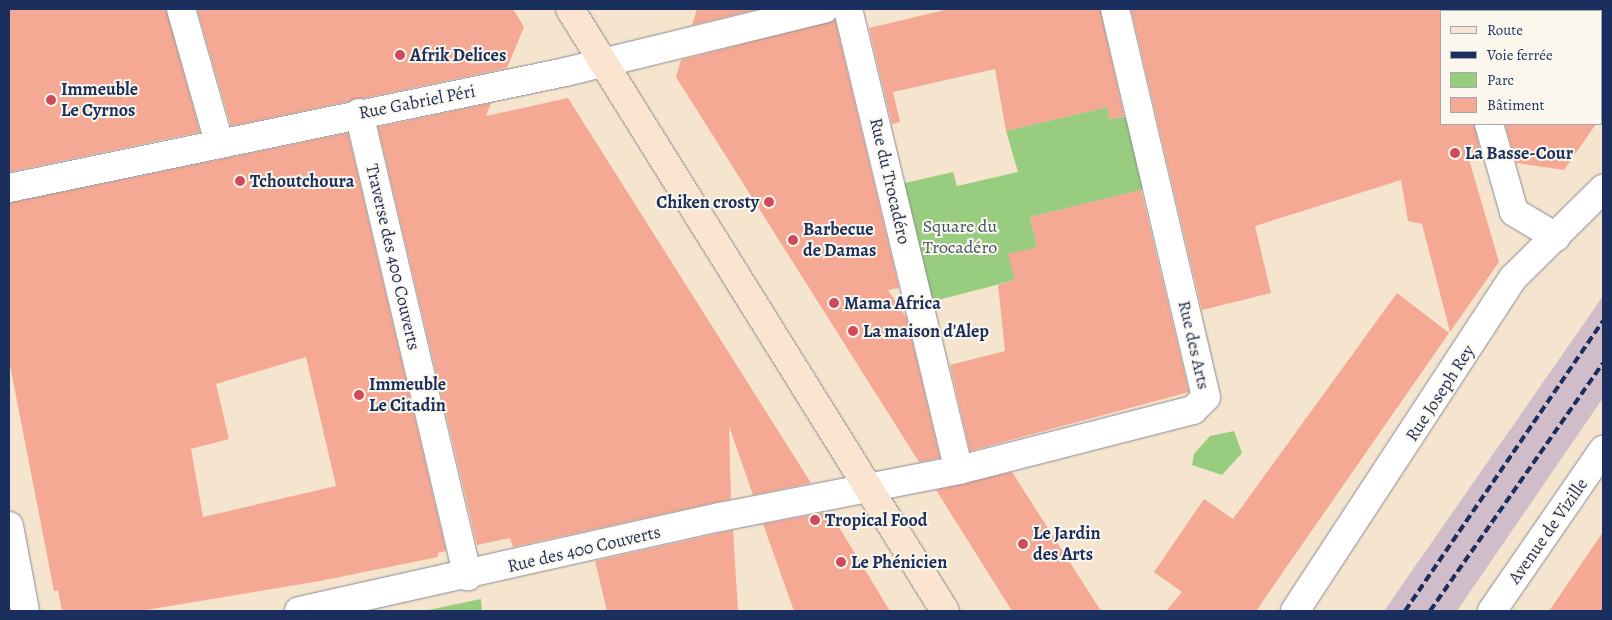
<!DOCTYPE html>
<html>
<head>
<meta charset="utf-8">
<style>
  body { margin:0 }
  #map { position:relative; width:1612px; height:620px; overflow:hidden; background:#f6e5ce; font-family:Alegreya,serif }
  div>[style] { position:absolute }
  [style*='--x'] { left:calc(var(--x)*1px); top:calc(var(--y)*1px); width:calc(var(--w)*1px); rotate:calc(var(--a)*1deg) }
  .industrial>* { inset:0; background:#d1bdc9 }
  .green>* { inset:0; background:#98cc7e }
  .building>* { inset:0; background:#f5a894 }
  .roads { filter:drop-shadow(0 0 1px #888a96) drop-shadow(0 0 1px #888a96) }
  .street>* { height:28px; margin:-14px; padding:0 14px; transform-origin:14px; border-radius:14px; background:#fff }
  .secondary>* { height:28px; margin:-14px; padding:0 14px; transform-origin:14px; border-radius:14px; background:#fce5d0 }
  .rail>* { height:4px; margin-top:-2px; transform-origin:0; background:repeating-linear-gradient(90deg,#1b2f5e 0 8px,transparent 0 12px) }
  .dots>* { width:14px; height:14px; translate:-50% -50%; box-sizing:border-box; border:2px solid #fbf7ec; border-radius:50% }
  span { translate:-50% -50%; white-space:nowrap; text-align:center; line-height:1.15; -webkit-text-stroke:4px #fbf7ec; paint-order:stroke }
  .poi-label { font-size:18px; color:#1b2f5e; font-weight:700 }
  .left { translate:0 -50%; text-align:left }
  .right { translate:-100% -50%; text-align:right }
  .street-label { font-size:18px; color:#1b2f5e }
  .park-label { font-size:18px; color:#3a5666 }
  .frame { position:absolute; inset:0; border:10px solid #1b2f5e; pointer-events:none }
  .legend { position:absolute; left:1440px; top:10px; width:162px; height:115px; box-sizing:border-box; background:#fbf7ec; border:1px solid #a1a7b3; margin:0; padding:6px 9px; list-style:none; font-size:15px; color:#1b2f5e }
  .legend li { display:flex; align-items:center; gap:10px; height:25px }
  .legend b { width:25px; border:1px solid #a1a7b3 }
</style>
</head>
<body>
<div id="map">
  <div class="industrial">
    <div style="clip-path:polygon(1603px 296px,1603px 398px,1457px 611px,1384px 611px)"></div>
  </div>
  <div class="green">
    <div style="clip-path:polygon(1107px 107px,1110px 119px,1127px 116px,1146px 189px,1030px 217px,1037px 247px,1015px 280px,923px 304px,896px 185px,953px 172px,957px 186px,1018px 172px,1006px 131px)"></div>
    <div style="clip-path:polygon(1234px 431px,1242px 453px,1222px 475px,1192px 465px,1194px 454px,1210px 436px)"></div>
    <div style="clip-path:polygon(481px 599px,482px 611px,423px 611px)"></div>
  </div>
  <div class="building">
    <div style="clip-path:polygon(9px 9px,166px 9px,200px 132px,9px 172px)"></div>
    <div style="clip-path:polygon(197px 9px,513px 9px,524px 27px,507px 68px,231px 126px)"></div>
    <div style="clip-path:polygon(697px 9px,759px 9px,692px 25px)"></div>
    <div style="clip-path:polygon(949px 9px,1100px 9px,1124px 116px,1110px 119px,1107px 107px,1006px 131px,995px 69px,893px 92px,900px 122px,892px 124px,869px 28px)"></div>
    <div style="clip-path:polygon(1131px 9px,1441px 9px,1441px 124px,1474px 124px,1482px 158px,1468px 156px,1499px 262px,1450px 332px,1422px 224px,1408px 221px,1401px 180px,1255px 226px,1271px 293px,1202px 310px)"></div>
    <div style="clip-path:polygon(835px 20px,899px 288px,888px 290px,907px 319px,940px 458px,919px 462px,676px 77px,681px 60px)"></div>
    <div style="clip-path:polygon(568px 98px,811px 483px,753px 495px,729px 426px,731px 499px,513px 547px,510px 538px,477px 545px,378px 127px,491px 103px,486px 116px)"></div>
    <div style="clip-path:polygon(1505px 124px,1596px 124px,1564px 170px,1516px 163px)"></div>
    <div style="clip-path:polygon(evenodd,348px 133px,446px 551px,438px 553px,438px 557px,320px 581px,140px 611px,62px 611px,58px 590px,54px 591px,9px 360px,9px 203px,348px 133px,306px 357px,336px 486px,203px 517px,191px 449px,229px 439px,216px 384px,306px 357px)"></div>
    <div style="clip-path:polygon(1141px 190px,1189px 392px,970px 451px,950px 365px,1005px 351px,998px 285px,1015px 280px,1008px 254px,1037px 247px,1030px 217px)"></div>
    <div style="clip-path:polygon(1397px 293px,1449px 333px,1256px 611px,1166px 611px,1182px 592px,1154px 572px,1204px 499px,1233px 519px)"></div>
    <div style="clip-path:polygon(1012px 472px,1101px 611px,1012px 611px,936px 490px)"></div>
    <div style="clip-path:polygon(828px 512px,840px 529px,890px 611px,794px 611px,763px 524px)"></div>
    <div style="clip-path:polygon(733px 530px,738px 611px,607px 611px,595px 561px)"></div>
    <div style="clip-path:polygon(1603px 532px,1603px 611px,1549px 611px)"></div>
  </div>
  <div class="roads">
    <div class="street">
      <div style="--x:181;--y:9;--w:138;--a:74.1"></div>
      <div style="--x:848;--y:9;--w:474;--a:76.5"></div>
      <div style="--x:1457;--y:9;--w:2;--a:63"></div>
      <div style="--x:359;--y:113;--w:476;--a:76.8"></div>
      <div style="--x:1489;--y:124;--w:91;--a:74.1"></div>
      <div style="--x:1514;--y:212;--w:49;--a:30.8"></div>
      <div style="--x:9;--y:188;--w:568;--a:-11.78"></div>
      <div style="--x:565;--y:72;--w:267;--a:-13.7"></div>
      <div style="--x:9;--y:526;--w:86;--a:79.3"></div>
      <div style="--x:299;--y:611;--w:431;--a:-12.6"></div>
      <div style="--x:720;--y:517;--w:244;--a:-11.1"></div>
      <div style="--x:959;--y:470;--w:242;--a:-14.4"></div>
      <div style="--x:1193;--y:410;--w:18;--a:-45"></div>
      <div style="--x:1206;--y:397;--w:399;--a:-103.2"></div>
      <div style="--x:1295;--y:611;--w:398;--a:-56.8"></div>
      <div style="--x:1513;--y:278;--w:127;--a:-44.7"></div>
      <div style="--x:1492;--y:611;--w:196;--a:-55.4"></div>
    </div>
    <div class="secondary">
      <div style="--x:570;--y:9;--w:709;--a:58.08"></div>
    </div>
  </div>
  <div class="rail">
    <div style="--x:1405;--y:611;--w:351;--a:-55.7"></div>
    <div style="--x:1430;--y:611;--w:302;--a:-55.1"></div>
  </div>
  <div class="dots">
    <div style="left:400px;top:55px;background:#d1495b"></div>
    <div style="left:51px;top:100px;background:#d1495b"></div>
    <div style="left:1455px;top:153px;background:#d1495b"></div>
    <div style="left:240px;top:181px;background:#d1495b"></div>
    <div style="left:769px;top:202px;background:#d1495b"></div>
    <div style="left:793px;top:240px;background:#d1495b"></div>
    <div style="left:834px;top:303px;background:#d1495b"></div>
    <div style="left:853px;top:331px;background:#d1495b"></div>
    <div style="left:359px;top:395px;background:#d1495b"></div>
    <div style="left:815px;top:520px;background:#d1495b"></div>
    <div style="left:1023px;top:544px;background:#d1495b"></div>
    <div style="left:841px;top:562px;background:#d1495b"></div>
  </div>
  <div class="poi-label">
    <span class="left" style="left:410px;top:55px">Afrik Delices</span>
    <span class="left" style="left:61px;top:100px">Immeuble<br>Le Cyrnos</span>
    <span class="left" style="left:1465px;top:153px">La Basse-Cour</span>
    <span class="left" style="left:250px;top:181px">Tchoutchoura</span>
    <span class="right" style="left:759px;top:202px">Chiken crosty</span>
    <span class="left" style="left:803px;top:240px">Barbecue<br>de Damas</span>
    <span class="left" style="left:844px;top:303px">Mama Africa</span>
    <span class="left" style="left:863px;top:331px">La maison d'Alep</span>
    <span class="left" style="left:369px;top:395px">Immeuble<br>Le Citadin</span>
    <span class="left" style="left:825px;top:520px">Tropical Food</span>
    <span class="left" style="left:1033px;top:544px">Le Jardin<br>des Arts</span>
    <span class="left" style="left:851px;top:562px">Le Phénicien</span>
  </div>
  <div class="street-label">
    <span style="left:417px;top:102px;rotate:-11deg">Rue Gabriel Péri</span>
    <span style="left:890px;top:181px;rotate:77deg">Rue du Trocadéro</span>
    <span style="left:393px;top:257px;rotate:77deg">Traverse des 400 Couverts</span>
    <span style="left:1194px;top:345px;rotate:77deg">Rue des Arts</span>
    <span style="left:1440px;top:393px;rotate:-57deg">Rue Joseph Rey</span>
    <span style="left:1548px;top:531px;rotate:-55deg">Avenue de Vizille</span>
    <span style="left:584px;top:549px;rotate:-13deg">Rue des 400 Couverts</span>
  </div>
  <div class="park-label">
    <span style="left:960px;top:237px">Square du<br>Trocadéro</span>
  </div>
  <div class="frame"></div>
  <ul class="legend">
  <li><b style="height:6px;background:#fce5d0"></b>Route</li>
  <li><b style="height:6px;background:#1b2f5e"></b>Voie ferrée</li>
  <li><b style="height:14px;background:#98cc7e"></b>Parc</li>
  <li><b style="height:14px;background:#f5a894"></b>Bâtiment</li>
  </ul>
</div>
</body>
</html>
